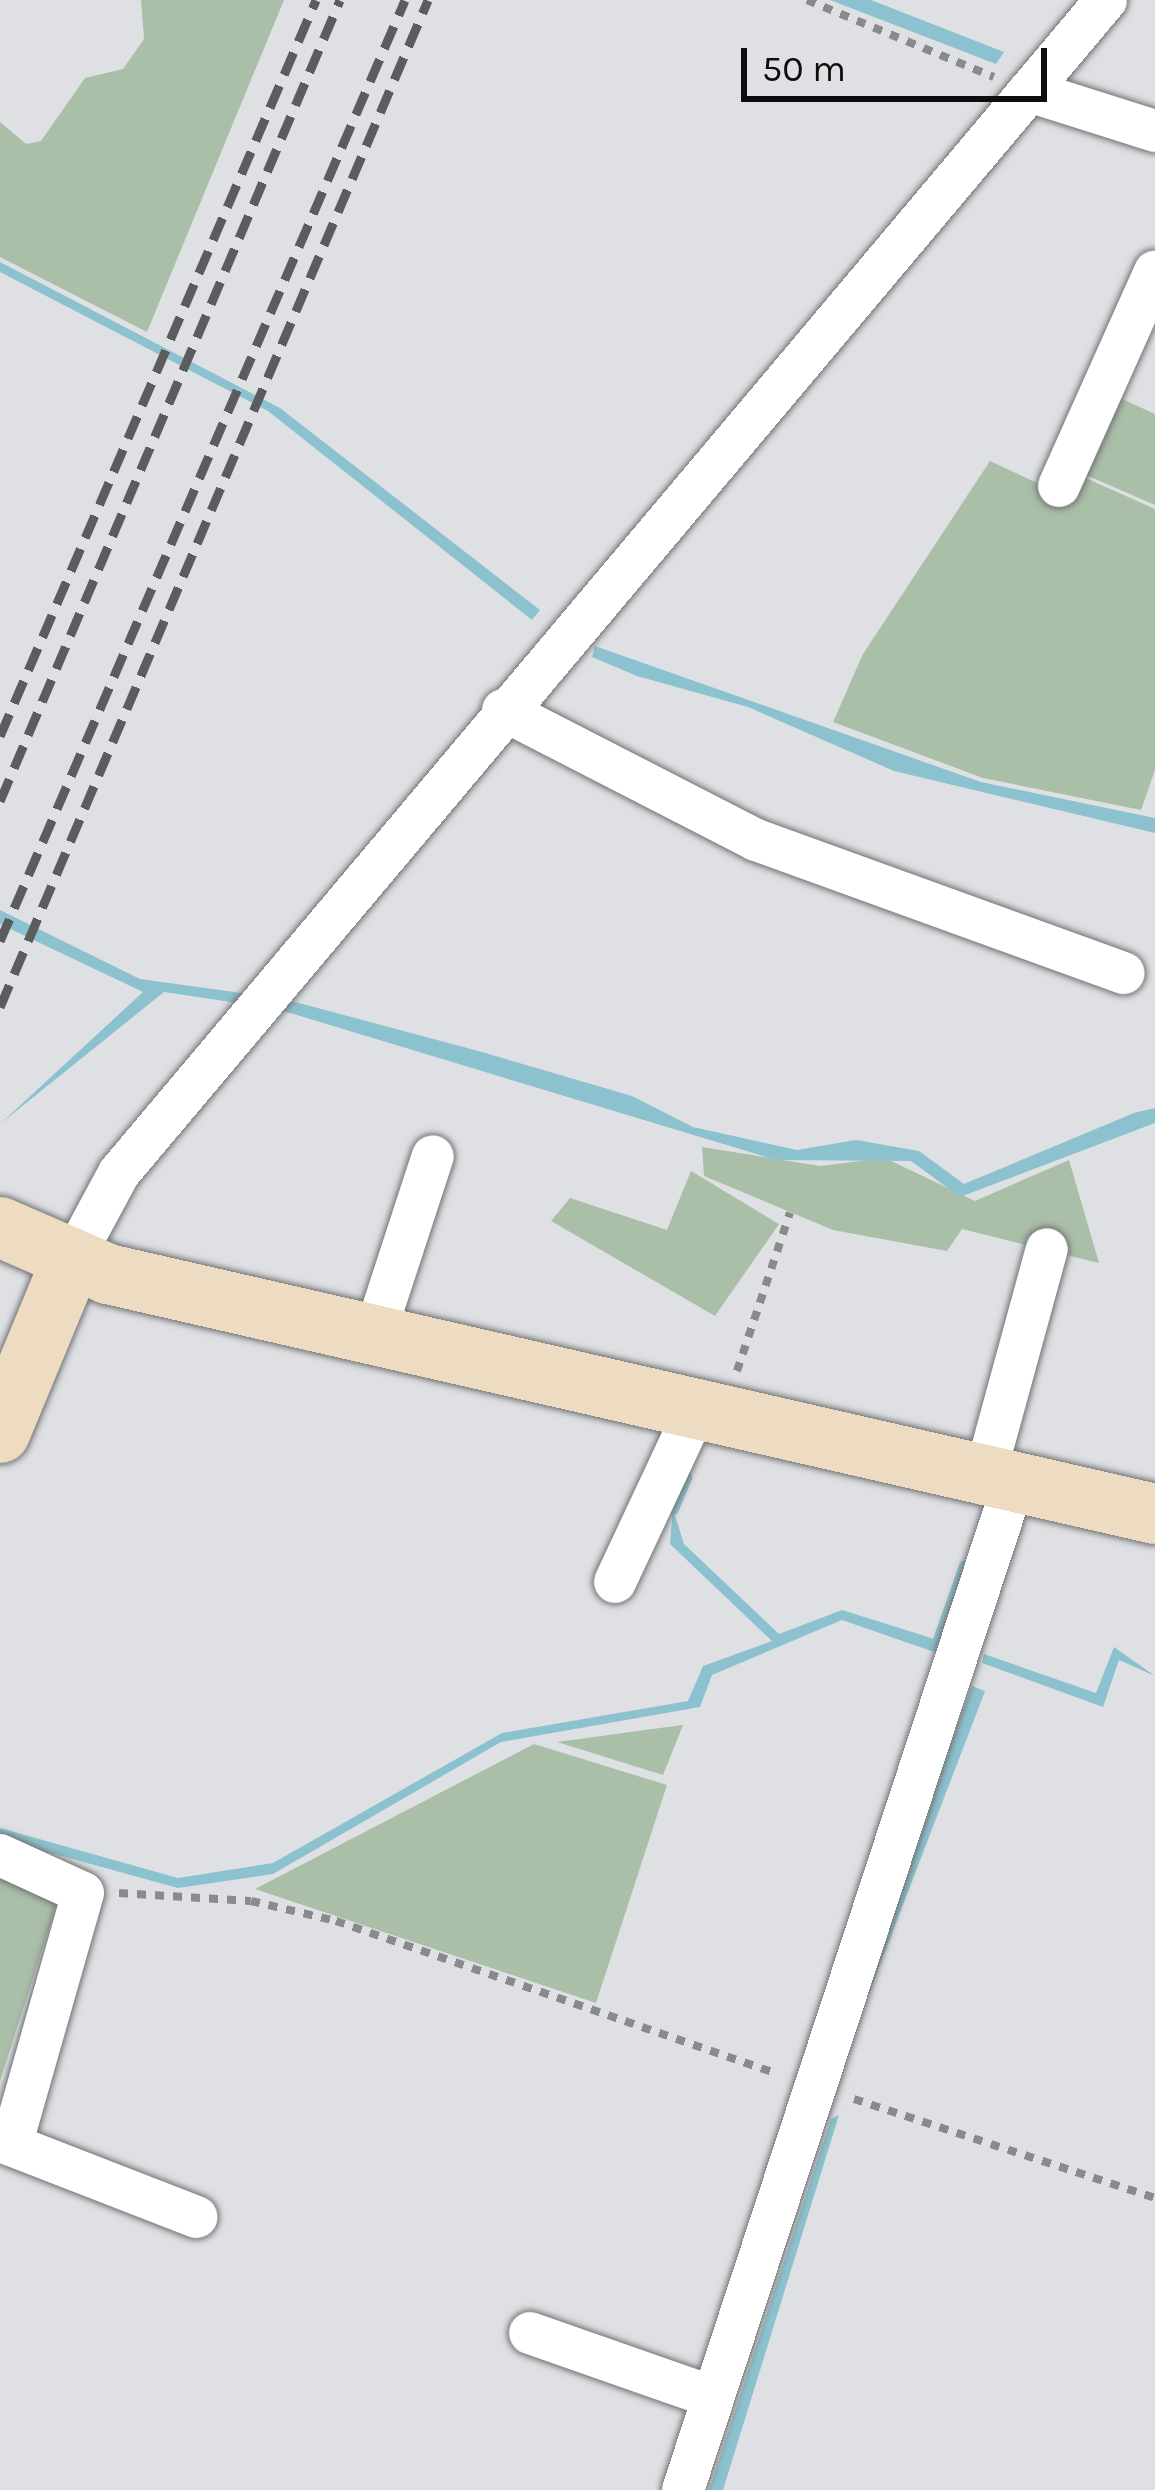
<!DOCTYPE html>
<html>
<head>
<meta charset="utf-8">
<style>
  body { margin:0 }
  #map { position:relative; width:1155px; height:2490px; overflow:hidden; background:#dfe0e3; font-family:Karla,sans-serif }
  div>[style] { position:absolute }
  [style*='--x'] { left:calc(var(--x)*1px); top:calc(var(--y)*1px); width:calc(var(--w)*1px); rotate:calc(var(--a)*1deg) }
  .green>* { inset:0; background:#aabfa7 }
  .water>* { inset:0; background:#8cc2cf; transform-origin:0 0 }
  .stream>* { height:12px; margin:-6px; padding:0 6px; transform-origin:6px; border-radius:6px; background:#8cc2cf }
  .path>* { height:8px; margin-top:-4px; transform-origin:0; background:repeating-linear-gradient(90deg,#898a8c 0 9px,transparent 0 18px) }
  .roads { filter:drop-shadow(0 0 3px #727375) drop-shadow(0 0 3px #727375) }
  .street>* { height:42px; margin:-21px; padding:0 21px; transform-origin:21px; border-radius:21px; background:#fff }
  .secondary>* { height:60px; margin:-30px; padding:0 30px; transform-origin:30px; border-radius:30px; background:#eedcc2 }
  .rail>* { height:9px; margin-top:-4.5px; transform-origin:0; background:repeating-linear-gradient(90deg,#5b5c5d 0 24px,transparent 0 36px) }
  span { translate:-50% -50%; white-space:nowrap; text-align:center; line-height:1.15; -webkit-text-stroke:9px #dfe0e3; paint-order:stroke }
  .scale { position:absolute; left:741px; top:48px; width:306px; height:54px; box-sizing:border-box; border:6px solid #0c0d0d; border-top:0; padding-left:15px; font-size:36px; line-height:42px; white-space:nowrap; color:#0c0d0d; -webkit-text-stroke:9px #dfe0e3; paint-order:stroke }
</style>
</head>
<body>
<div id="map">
  <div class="green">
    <div style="clip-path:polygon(141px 0,284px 0,147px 332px,0 257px,0 122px,26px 144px,41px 141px,85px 78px,123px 69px,144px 39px)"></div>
    <div style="clip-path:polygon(1107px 392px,1155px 414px,1155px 505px,1072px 469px)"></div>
    <div style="clip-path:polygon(990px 461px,1050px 489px,1061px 467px,1155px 509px,1155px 770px,1141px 810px,983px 778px,833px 722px,863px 654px)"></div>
    <div style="clip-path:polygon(702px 1147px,820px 1166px,885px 1158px,975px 1201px,1069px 1160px,1099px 1263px,962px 1229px,947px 1251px,833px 1230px,704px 1176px)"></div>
    <div style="clip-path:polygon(691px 1171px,779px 1224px,715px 1316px,551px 1221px,570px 1198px,667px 1230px)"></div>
    <div style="clip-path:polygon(683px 1725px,663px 1775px,557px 1742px,682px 1725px)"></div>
    <div style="clip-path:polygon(534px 1744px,667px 1785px,596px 2003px,255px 1889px)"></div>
    <div style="clip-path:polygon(0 1878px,59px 1897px,0 2081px)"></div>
  </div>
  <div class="water">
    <div style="clip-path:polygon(830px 0,871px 0,1004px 52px,996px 64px)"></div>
    <div style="clip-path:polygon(0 262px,280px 408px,540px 610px,532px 620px,268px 411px,0 272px)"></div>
    <div style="clip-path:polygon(595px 646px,981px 782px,1155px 818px,1155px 833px,894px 771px,748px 707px,637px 676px,592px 657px)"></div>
    <div style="clip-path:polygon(0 910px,140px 979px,284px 999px,482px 1052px,632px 1096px,693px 1127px,797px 1150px,856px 1140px,919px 1151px,964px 1184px,1134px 1113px,1155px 1108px,1155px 1123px,960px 1197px,911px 1161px,776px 1160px,277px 1009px,164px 992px,0 1124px,143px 992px,0 924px)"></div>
    <div style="clip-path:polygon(673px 1509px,684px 1544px,779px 1634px,842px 1610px,944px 1642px,940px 1654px,842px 1620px,712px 1675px,700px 1707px,501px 1742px,273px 1874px,178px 1888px,0 1839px,0 1828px,178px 1878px,273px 1863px,502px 1733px,688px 1701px,703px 1666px,772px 1641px,670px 1544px)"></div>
    <div style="clip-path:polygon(1114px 1647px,1155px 1676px,1119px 1660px,1103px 1707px,982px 1663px,984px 1654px,1096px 1693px)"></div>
    <div style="left:972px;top:1686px;width:14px;height:399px;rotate:21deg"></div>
    <div style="clip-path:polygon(839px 2115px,723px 2490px,709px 2490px,831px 2119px)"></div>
  </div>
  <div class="stream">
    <div style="--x:673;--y:1509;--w:34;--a:-67"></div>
    <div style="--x:939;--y:1640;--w:78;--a:-70.6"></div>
  </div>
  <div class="path">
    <div style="--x:807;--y:0;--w:202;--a:22.4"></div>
    <div style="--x:737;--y:1371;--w:167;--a:-71.5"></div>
    <div style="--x:119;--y:1893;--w:132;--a:3.5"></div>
    <div style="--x:251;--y:1901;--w:87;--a:13.2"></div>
    <div style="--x:336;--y:1921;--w:467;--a:19.1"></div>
    <div style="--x:854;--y:2099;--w:317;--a:18.2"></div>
  </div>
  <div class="roads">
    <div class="street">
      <div style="--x:1029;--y:91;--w:132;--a:17.6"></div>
      <div style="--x:1059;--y:486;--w:235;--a:-65.9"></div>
      <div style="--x:503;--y:710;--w:284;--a:27.2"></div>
      <div style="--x:756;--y:840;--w:391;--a:19.9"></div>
      <div style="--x:70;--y:1264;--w:103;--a:-61.7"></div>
      <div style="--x:119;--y:1173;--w:1533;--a:-49.92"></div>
      <div style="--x:374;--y:1336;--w:189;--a:-71.9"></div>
      <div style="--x:985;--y:1475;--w:234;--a:-74.7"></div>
      <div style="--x:615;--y:1582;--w:191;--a:-64.9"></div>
      <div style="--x:0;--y:1855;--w:91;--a:24.6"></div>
      <div style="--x:83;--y:1893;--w:262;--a:105.9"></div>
      <div style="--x:11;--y:2145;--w:199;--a:21.2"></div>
      <div style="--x:530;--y:2333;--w:194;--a:19.3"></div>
      <div style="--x:683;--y:2490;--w:1061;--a:-71.82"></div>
    </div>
    <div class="secondary">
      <div style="--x:0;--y:1227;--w:118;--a:23.5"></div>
      <div style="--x:108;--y:1274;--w:1074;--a:12.91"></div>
      <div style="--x:0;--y:1433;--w:183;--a:-67.5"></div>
    </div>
  </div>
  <div class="rail">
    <div style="--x:0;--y:736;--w:801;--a:-66.76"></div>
    <div style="--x:0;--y:801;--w:870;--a:-67"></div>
    <div style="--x:0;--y:941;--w:1024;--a:-66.71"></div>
    <div style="--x:0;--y:1007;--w:1094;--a:-66.97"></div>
  </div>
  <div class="scale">50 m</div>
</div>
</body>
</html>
